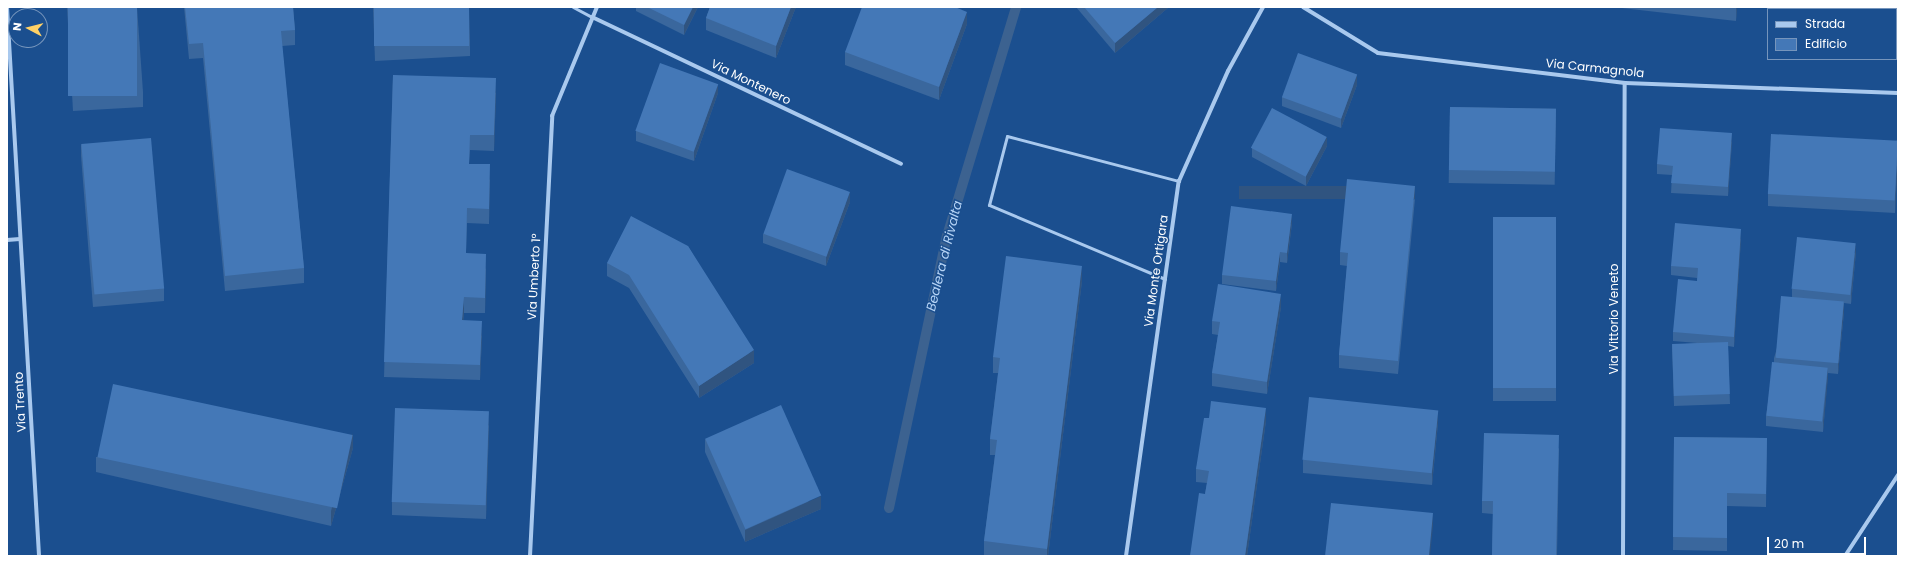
<!DOCTYPE html>
<html>
<head>
<meta charset="utf-8">
<style>
  body { margin:0 }
  #map { position:relative; width:1905px; height:563px; overflow:hidden; background:#1b4f8f; font-family:Poppins,sans-serif }
  div>[style] { position:absolute }
  [style*='--x'] { left:calc(var(--x)*1px); top:calc(var(--y)*1px); width:calc(var(--w)*1px); rotate:calc(var(--a)*1deg) }
  .stream>* { height:10px; margin:-5px; padding:0 5px; transform-origin:5px; border-radius:5px; background:#3c6290 }
  .lane>* { height:3px; margin:-1.5px; padding:0 1.5px; transform-origin:1.5px; border-radius:1.5px; background:#a9c9ee }
  .street>* { height:4px; margin:-2px; padding:0 2px; transform-origin:2px; border-radius:2px; background:#a9c9ee }
  .wall>* { inset:0; background:#3a679d; transform-origin:0 0 }
  .shaded-wall>* { inset:0; background:#305480; transform-origin:0 0 }
  .building>* { inset:0; background:#4478b7; transform-origin:0 0 }
  span { translate:-50% -50%; white-space:nowrap; text-align:center; line-height:1.15; -webkit-text-stroke:3px #1b4f8f; paint-order:stroke }
  .street-label { font-size:12px; color:#fff }
  .water-label { font-size:13px; color:#b5d3f5; font-style:italic }
  .frame { position:absolute; inset:0; border:8px solid #fff; pointer-events:none }
  .legend { position:absolute; left:1767px; top:8px; width:130px; height:52px; box-sizing:border-box; background:#1b4f8f; border:1px solid #7695bc; margin:0; padding:5px 7px; list-style:none; font-size:12px; color:#fff }
  .legend li { display:flex; align-items:center; gap:8px; height:20px }
  .legend b { width:20px; border:1px solid #7695bc }
  .north { position:absolute; left:8px; top:8px; width:40px; height:40px; box-sizing:border-box; background:#1b4f8f; border:1px solid #7695bc; border-radius:50%; rotate:277deg; font-size:11px; font-weight:700; line-height:16px; text-align:center; color:#fff }
  .north::after { content:''; display:block; margin:auto; width:14px; height:18px; background:#ffd166; clip-path:polygon(50% 0,100% 100%,50% 72%,0 100%) }
  .scale { position:absolute; left:1767px; top:537px; width:99px; height:18px; box-sizing:border-box; border:2px solid #fff; border-top:0; padding-left:5px; font-size:12px; line-height:14px; white-space:nowrap; color:#fff; -webkit-text-stroke:3px #1b4f8f; paint-order:stroke }
</style>
</head>
<body>
<div id="map">
  <div class="stream">
    <div style="--x:889;--y:508;--w:278;--a:-78"></div>
    <div style="--x:947;--y:236;--w:239;--a:-73.2"></div>
  </div>
  <div class="lane">
    <div style="--x:573;--y:7;--w:21;--a:28"></div>
    <div style="--x:1165;--y:279;--w:191;--a:-157.2"></div>
    <div style="--x:989;--y:205;--w:71;--a:-75.4"></div>
    <div style="--x:1007;--y:136;--w:178;--a:14.7"></div>
  </div>
  <div class="street">
    <div style="--x:7;--y:7;--w:550;--a:86.66"></div>
    <div style="--x:1303;--y:7;--w:88;--a:31.5"></div>
    <div style="--x:1378;--y:53;--w:249;--a:6.9"></div>
    <div style="--x:1625;--y:83;--w:273;--a:2.1"></div>
    <div style="--x:592;--y:17;--w:342;--a:25.4"></div>
    <div style="--x:7;--y:240;--w:13;--a:-4"></div>
    <div style="--x:530;--y:556;--w:441;--a:-87.1"></div>
    <div style="--x:552;--y:116;--w:118;--a:-67.6"></div>
    <div style="--x:1126;--y:556;--w:379;--a:-82"></div>
    <div style="--x:1179;--y:181;--w:120;--a:-66"></div>
    <div style="--x:1228;--y:71;--w:73;--a:-61.3"></div>
    <div style="--x:1623;--y:556;--w:473;--a:-89.8"></div>
    <div style="--x:1845;--y:556;--w:97;--a:-56.8"></div>
  </div>
  <div class="wall">
    <div style="clip-path:polygon(67px 7px,137px 7px,143px 92px,143px 107px,73px 111px)"></div>
    <div style="clip-path:polygon(184px 7px,293px 7px,295px 30px,295px 45px,282px 46px,304px 268px,304px 283px,225px 291px,203px 58px,189px 59px)"></div>
    <div style="clip-path:polygon(373px 7px,469px 7px,470px 41px,470px 56px,375px 61px)"></div>
    <div style="clip-path:polygon(636px 7px,698px 7px,684px 35px,636px 11px)"></div>
    <div style="clip-path:polygon(710px 7px,796px 7px,776px 58px,706px 30px,706px 18px)"></div>
    <div style="clip-path:polygon(1076px 7px,1169px 7px,1115px 53px)"></div>
    <div style="clip-path:polygon(1613px 7px,1737px 7px,1736px 21px)"></div>
    <div style="clip-path:polygon(1781px 7px,1898px 7px,1898px 30px,1896px 30px,1896px 9px,1781px 9px)"></div>
    <div style="clip-path:polygon(967px 24px,939px 100px,845px 65px,845px 52px)"></div>
    <div style="clip-path:polygon(393px 75px,496px 93px,494px 151px,470px 150px,469px 164px,490px 180px,489px 224px,467px 223px,466px 253px,486px 269px,485px 313px,464px 313px,463px 321px,482px 336px,480px 380px,384px 377px)"></div>
    <div style="clip-path:polygon(1357px 85px,1341px 128px,1282px 106px,1282px 97px)"></div>
    <div style="clip-path:polygon(718px 93px,694px 161px,636px 141px,636px 131px)"></div>
    <div style="left:1450px;top:107px;width:106px;height:76px;rotate:1deg"></div>
    <div style="clip-path:polygon(1898px 140px,1895px 213px,1768px 206px,1768px 194px)"></div>
    <div style="clip-path:polygon(1732px 142px,1728px 196px,1671px 193px,1672px 175px,1657px 174px,1657px 164px)"></div>
    <div style="clip-path:polygon(81px 144px,164px 288px,164px 301px,93px 307px,81px 156px)"></div>
    <div style="clip-path:polygon(1327px 146px,1306px 186px,1252px 157px,1252px 148px)"></div>
    <div style="clip-path:polygon(1415px 199px,1398px 374px,1339px 368px,1339px 355px,1347px 266px,1340px 265px,1340px 252px)"></div>
    <div style="clip-path:polygon(850px 202px,826px 266px,763px 243px,763px 234px)"></div>
    <div style="left:1493px;top:217px;width:63px;height:184px"></div>
    <div style="clip-path:polygon(1292px 223px,1287px 263px,1280px 262px,1276px 291px,1222px 284px,1222px 275px)"></div>
    <div style="clip-path:polygon(1741px 239px,1734px 347px,1728px 346px,1730px 404px,1674px 406px,1672px 345px,1697px 343px,1673px 341px,1673px 332px,1697px 281px,1697px 278px,1671px 275px,1671px 266px)"></div>
    <div style="clip-path:polygon(688px 246px,754px 363px,699px 398px,629px 288px,607px 276px,607px 263px)"></div>
    <div style="clip-path:polygon(1856px 252px,1851px 304px,1844px 303px,1844px 312px,1838px 374px,1828px 373px,1823px 432px,1766px 426px,1766px 416px,1774px 362px,1774px 358px,1792px 297px,1792px 289px)"></div>
    <div style="clip-path:polygon(1082px 281px,1048px 556px,984px 556px,984px 541px,995px 455px,990px 455px,990px 439px,998px 373px,993px 373px,993px 357px)"></div>
    <div style="clip-path:polygon(1281px 307px,1267px 394px,1212px 386px,1212px 373px,1218px 335px,1212px 334px,1212px 321px)"></div>
    <div style="clip-path:polygon(1209px 418px,1266px 421px,1247px 556px,1190px 556px,1205px 494px,1207px 483px,1196px 482px,1196px 469px)"></div>
    <div style="clip-path:polygon(1438px 423px,1432px 485px,1303px 473px,1303px 460px)"></div>
    <div style="clip-path:polygon(489px 425px,486px 519px,392px 515px,392px 502px)"></div>
    <div style="clip-path:polygon(1674px 437px,1767px 438px,1766px 507px,1727px 506px,1727px 551px,1673px 550px)"></div>
    <div style="clip-path:polygon(705px 439px,821px 509px,745px 542px,705px 452px)"></div>
    <div style="clip-path:polygon(353px 448px,331px 526px,96px 472px,96px 457px)"></div>
    <div style="clip-path:polygon(1559px 448px,1557px 556px,1492px 556px,1493px 514px,1482px 513px,1482px 501px)"></div>
  </div>
  <div class="shaded-wall">
    <div style="clip-path:polygon(693px 7px,698px 7px,684px 35px,684px 25px)"></div>
    <div style="clip-path:polygon(791px 7px,796px 7px,776px 58px,776px 46px)"></div>
    <div style="clip-path:polygon(1158px 7px,1169px 7px,1115px 53px,1115px 43px)"></div>
    <div style="clip-path:polygon(1736px 7px,1737px 7px,1736px 21px)"></div>
    <div style="clip-path:polygon(967px 12px,967px 24px,939px 100px,939px 87px)"></div>
    <div style="clip-path:polygon(1357px 75px,1357px 85px,1341px 128px,1341px 119px)"></div>
    <div style="clip-path:polygon(496px 78px,496px 93px,494px 151px,494px 135px)"></div>
    <div style="clip-path:polygon(718px 84px,718px 93px,694px 161px,694px 151px)"></div>
    <div style="clip-path:polygon(1732px 133px,1732px 142px,1728px 196px,1728px 187px)"></div>
    <div style="clip-path:polygon(1327px 137px,1327px 146px,1306px 186px,1306px 176px)"></div>
    <div style="clip-path:polygon(1898px 149px,1898px 162px,1895px 213px,1895px 201px)"></div>
    <div style="clip-path:polygon(490px 164px,490px 180px,489px 224px,489px 209px)"></div>
    <div style="left:1415px;top:186px;width:13px;height:176px;rotate:90deg"></div>
    <div style="clip-path:polygon(850px 192px,850px 202px,826px 266px,826px 257px)"></div>
    <div style="clip-path:polygon(1292px 214px,1292px 223px,1287px 263px,1287px 253px)"></div>
    <div style="clip-path:polygon(1741px 229px,1741px 239px,1734px 347px,1734px 337px)"></div>
    <div style="clip-path:polygon(1856px 243px,1856px 252px,1851px 304px,1851px 294px)"></div>
    <div style="clip-path:polygon(1280px 252px,1280px 262px,1276px 291px,1276px 281px)"></div>
    <div style="clip-path:polygon(486px 254px,486px 269px,485px 313px,485px 298px)"></div>
    <div style="clip-path:polygon(1082px 266px,1082px 281px,1048px 556px,1047px 556px,1047px 549px)"></div>
    <div style="clip-path:polygon(1281px 294px,1281px 307px,1267px 394px,1267px 382px)"></div>
    <div style="clip-path:polygon(464px 297px,464px 313px,462px 336px,462px 320px)"></div>
    <div style="clip-path:polygon(1844px 302px,1844px 312px,1838px 374px,1838px 364px)"></div>
    <div style="clip-path:polygon(482px 321px,482px 336px,480px 380px,480px 365px)"></div>
    <div style="clip-path:polygon(754px 350px,754px 363px,699px 398px,699px 386px)"></div>
    <div style="clip-path:polygon(1828px 368px,1828px 378px,1823px 432px,1823px 422px)"></div>
    <div style="clip-path:polygon(1266px 408px,1266px 421px,1247px 556px,1245px 556px)"></div>
    <div style="clip-path:polygon(1438px 410px,1438px 423px,1432px 485px,1432px 472px)"></div>
    <div style="clip-path:polygon(489px 412px,489px 425px,486px 519px,486px 506px)"></div>
    <div style="clip-path:polygon(353px 433px,353px 448px,331px 526px,331px 511px)"></div>
    <div style="clip-path:polygon(821px 496px,821px 509px,745px 542px,745px 530px)"></div>
    <div style="clip-path:polygon(1433px 513px,1433px 526px,1430px 556px,1429px 556px)"></div>
  </div>
  <div class="building">
    <div style="left:68px;top:7px;width:69px;height:89px"></div>
    <div style="clip-path:polygon(185px 7px,293px 7px,295px 30px,281px 31px,304px 268px,225px 276px,203px 43px,189px 44px)"></div>
    <div style="left:374px;top:7px;width:95px;height:39px"></div>
    <div style="clip-path:polygon(647px 7px,693px 7px,684px 25px)"></div>
    <div style="clip-path:polygon(710px 7px,791px 7px,776px 46px,706px 18px)"></div>
    <div style="clip-path:polygon(862px 7px,955px 7px,967px 12px,939px 87px,845px 52px)"></div>
    <div style="clip-path:polygon(1084px 7px,1158px 7px,1115px 43px)"></div>
    <div style="clip-path:polygon(1810px 7px,1898px 7px,1898px 18px,1896px 17px,1896px 9px,1827px 9px)"></div>
    <div style="left:1298px;top:53px;width:63px;height:47px;rotate:20deg"></div>
    <div style="left:660px;top:63px;width:62px;height:72px;rotate:20deg"></div>
    <div style="clip-path:polygon(393px 75px,496px 78px,494px 135px,470px 135px,469px 164px,490px 164px,489px 209px,467px 208px,466px 253px,486px 254px,485px 298px,464px 297px,462px 320px,482px 321px,480px 365px,384px 362px)"></div>
    <div style="left:1450px;top:107px;width:106px;height:63px;rotate:1deg"></div>
    <div style="left:1272px;top:108px;width:62px;height:45px;rotate:28deg"></div>
    <div style="clip-path:polygon(1660px 128px,1732px 133px,1728px 187px,1671px 183px,1673px 166px,1657px 164px)"></div>
    <div style="left:1771px;top:134px;width:127px;height:60px;rotate:3deg"></div>
    <div style="left:151px;top:138px;width:151px;height:70px;rotate:85deg"></div>
    <div style="left:787px;top:169px;width:67px;height:69px;rotate:20deg"></div>
    <div style="clip-path:polygon(1347px 179px,1415px 186px,1398px 361px,1339px 355px,1348px 253px,1340px 252px)"></div>
    <div style="clip-path:polygon(1231px 206px,1292px 214px,1287px 253px,1280px 252px,1276px 281px,1222px 275px)"></div>
    <div style="clip-path:polygon(631px 216px,688px 246px,754px 350px,699px 386px,629px 275px,607px 263px)"></div>
    <div style="left:1493px;top:217px;width:63px;height:171px"></div>
    <div style="clip-path:polygon(1675px 223px,1741px 229px,1734px 337px,1673px 332px,1678px 279px,1697px 281px,1698px 268px,1671px 266px)"></div>
    <div style="left:1797px;top:237px;width:59px;height:52px;rotate:6deg"></div>
    <div style="clip-path:polygon(1006px 256px,1082px 266px,1047px 549px,984px 541px,997px 440px,990px 439px,1000px 358px,993px 357px)"></div>
    <div style="clip-path:polygon(1218px 284px,1281px 294px,1267px 382px,1212px 373px,1220px 322px,1212px 321px)"></div>
    <div style="left:1781px;top:296px;width:63px;height:62px;rotate:5deg"></div>
    <div style="left:1728px;top:342px;width:52px;height:56px;rotate:88deg"></div>
    <div style="left:1772px;top:362px;width:56px;height:54px;rotate:6deg"></div>
    <div style="left:113px;top:384px;width:245px;height:75px;rotate:12deg"></div>
    <div style="left:1309px;top:397px;width:130px;height:63px;rotate:6deg"></div>
    <div style="clip-path:polygon(1211px 401px,1266px 408px,1245px 556px,1190px 556px,1199px 493px,1205px 494px,1209px 471px,1196px 469px,1204px 418px,1209px 418px)"></div>
    <div style="left:781px;top:405px;width:99px;height:83px;rotate:66deg"></div>
    <div style="left:395px;top:408px;width:94px;height:94px;rotate:2deg"></div>
    <div style="clip-path:polygon(1484px 433px,1559px 435px,1556px 556px,1492px 556px,1493px 501px,1482px 501px)"></div>
    <div style="clip-path:polygon(1674px 437px,1767px 438px,1766px 494px,1727px 493px,1727px 538px,1673px 537px)"></div>
    <div style="clip-path:polygon(1331px 503px,1433px 513px,1429px 556px,1325px 556px)"></div>
  </div>
  <div class="street-label">
    <span style="left:1595px;top:68px;rotate:6deg">Via Carmagnola</span>
    <span style="left:751px;top:82px;rotate:26deg">Via Montenero</span>
    <span style="left:1156px;top:271px;rotate:-82deg">Via Monte Ortigara</span>
    <span style="left:534px;top:277px;rotate:-87deg">Via Umberto 1°</span>
    <span style="left:1614px;top:319px;rotate:-90deg">Via Vittorio Veneto</span>
    <span style="left:20px;top:402px;rotate:-93deg">Via Trento</span>
  </div>
  <div class="water-label">
    <span style="left:945px;top:256px;rotate:-76deg">Bealera di Rivalta</span>
  </div>
  <div class="frame"></div>
  <ul class="legend">
  <li><b style="height:5px;background:#a9c9ee"></b>Strada</li>
  <li><b style="height:11px;background:#4478b7"></b>Edificio</li>
  </ul>
  <div class="north">N</div>
  <div class="scale">20 m</div>
</div>
</body>
</html>
